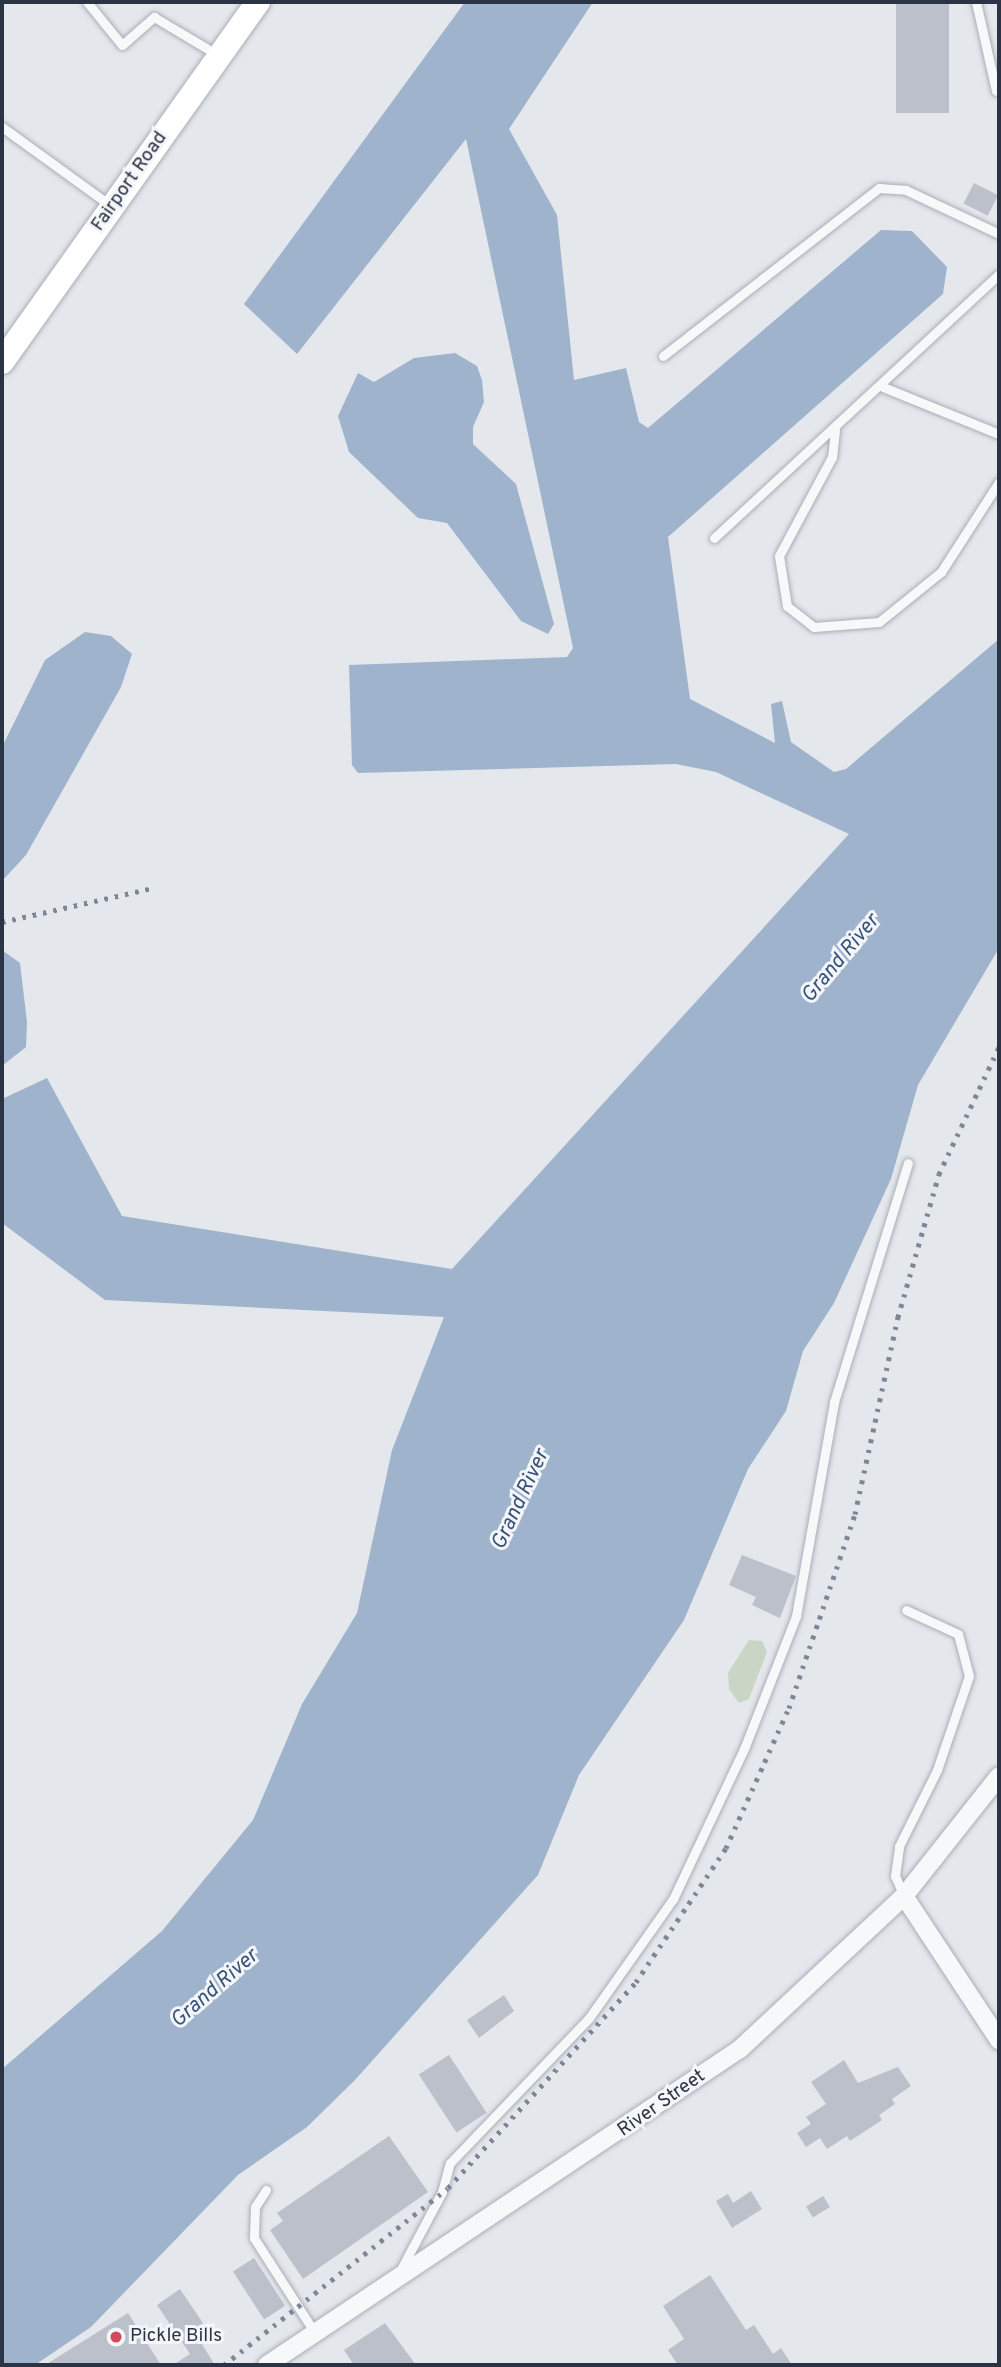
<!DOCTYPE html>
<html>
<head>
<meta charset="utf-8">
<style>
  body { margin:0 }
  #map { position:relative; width:1001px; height:2367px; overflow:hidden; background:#e4e7ec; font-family:Overpass,sans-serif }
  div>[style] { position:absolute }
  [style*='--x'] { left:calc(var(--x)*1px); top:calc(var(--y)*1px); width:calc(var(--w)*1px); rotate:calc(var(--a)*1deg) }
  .green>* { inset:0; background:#c9d6c5 }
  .water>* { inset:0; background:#9fb4cc }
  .building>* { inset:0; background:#bbc0ca; transform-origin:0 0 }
  .roads { filter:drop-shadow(0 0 2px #a9aeb7) drop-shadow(0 0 2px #a9aeb7) }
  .lane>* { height:9px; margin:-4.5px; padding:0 4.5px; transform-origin:4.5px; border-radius:4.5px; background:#f7f8fa }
  .street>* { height:18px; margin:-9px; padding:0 9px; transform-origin:9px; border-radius:9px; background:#f7f8fa }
  .secondary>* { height:24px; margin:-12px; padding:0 12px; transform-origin:12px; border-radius:12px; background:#fff }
  .rail>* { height:5px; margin-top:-2.5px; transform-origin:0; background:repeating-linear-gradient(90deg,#7d8696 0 3.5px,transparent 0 10.5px) }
  .dots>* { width:19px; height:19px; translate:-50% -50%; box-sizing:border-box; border:4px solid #f4f6f9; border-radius:50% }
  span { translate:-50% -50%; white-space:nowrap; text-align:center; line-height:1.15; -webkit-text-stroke:6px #f4f6f9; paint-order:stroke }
  .street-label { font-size:19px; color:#2b3445 }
  .poi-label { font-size:19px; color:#2b3445 }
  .left { translate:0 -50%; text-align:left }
  .water-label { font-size:21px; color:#34527a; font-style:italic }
  .frame { position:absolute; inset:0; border:4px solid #2b3445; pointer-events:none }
</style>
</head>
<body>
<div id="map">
  <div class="green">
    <div style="clip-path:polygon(749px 1640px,762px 1641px,767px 1652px,749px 1699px,739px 1703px,729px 1689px,728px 1673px)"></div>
  </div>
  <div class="water">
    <div style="clip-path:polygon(465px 2px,593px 2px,509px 129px,557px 215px,574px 380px,626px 368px,639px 422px,648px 428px,881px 230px,912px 231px,947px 267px,943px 294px,668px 537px,690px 699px,775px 743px,771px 704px,782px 701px,791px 742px,834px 772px,846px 769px,999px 639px,999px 948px,918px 1085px,891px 1179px,834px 1303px,803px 1351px,786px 1411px,748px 1469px,684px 1620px,579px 1775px,538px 1875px,355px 2080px,307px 2127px,238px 2175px,91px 2327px,35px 2365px,2px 2365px,2px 2069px,162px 1931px,253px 1820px,302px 1704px,357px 1613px,392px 1450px,444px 1317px,105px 1300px,2px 1223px,2px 1099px,47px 1078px,122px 1216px,452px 1269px,849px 834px,716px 772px,676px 764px,358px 773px,352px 765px,349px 665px,567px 657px,573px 648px,466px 139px,297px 354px,244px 304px)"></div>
    <div style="clip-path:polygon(455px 353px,477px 366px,482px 380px,484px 402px,473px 427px,473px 444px,516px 484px,554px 624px,548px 634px,521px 621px,447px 523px,418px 518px,349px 452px,338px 416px,358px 373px,374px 382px,414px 358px)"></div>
    <div style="clip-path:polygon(85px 632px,111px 636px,132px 654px,121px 687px,26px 855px,2px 881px,2px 747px,45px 660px)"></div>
    <div style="clip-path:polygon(2px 950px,20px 963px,27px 1022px,26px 1047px,2px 1066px)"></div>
  </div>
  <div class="building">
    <div style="left:896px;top:2px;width:53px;height:111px"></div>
    <div style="left:974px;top:183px;width:27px;height:23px;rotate:27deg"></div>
    <div style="clip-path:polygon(742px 1555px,796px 1576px,780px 1618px,752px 1605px,756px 1597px,729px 1585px)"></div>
    <div style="clip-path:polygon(504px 1995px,514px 2011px,479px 2038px,467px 2020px)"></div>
    <div style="left:449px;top:2055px;width:69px;height:36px;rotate:57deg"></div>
    <div style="clip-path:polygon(844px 2060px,858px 2083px,898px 2067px,911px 2086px,892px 2099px,895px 2104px,879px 2115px,882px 2120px,850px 2141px,847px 2136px,827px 2149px,820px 2138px,806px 2147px,797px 2133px,811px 2124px,806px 2117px,826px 2104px,811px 2082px)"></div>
    <div style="clip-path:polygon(389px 2136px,428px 2192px,303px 2279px,270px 2230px,283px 2221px,277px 2213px)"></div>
    <div style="clip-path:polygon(751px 2191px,762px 2209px,732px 2228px,716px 2201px,728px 2194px,733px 2203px)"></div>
    <div style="left:823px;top:2196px;width:13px;height:20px;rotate:58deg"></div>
    <div style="left:254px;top:2258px;width:57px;height:25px;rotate:57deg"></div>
    <div style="clip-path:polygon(710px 2275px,746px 2330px,754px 2325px,773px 2354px,781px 2348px,792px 2365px,678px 2365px,668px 2350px,684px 2339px,663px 2306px)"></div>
    <div style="clip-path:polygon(180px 2289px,203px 2323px,193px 2330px,215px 2365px,173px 2365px,190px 2354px,157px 2305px)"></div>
    <div style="clip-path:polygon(128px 2313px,161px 2365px,45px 2365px)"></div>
    <div style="clip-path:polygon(385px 2323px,416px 2365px,354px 2365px,344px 2350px)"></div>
  </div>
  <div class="roads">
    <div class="lane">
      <div style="--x:87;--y:2;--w:55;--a:50.9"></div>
      <div style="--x:122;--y:45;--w:43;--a:-41.2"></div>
      <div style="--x:154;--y:17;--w:74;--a:30.7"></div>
      <div style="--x:976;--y:2;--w:91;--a:77.3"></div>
      <div style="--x:2;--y:127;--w:135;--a:35.9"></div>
      <div style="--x:663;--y:356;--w:274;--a:-37.9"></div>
      <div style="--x:879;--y:188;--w:27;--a:4"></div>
      <div style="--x:906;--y:190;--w:103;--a:25.3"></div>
      <div style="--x:883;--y:387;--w:125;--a:22.1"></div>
      <div style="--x:835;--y:430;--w:27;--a:96"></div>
      <div style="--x:832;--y:457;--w:112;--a:118.2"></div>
      <div style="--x:779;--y:556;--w:51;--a:80.9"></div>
      <div style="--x:787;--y:606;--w:34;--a:38"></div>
      <div style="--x:814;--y:627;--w:65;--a:-4.4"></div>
      <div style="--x:879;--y:622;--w:80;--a:-38.9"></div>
      <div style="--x:941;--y:572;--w:107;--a:-57.2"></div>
      <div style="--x:714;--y:538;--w:388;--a:-42.8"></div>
      <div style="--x:904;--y:1896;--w:22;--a:-114"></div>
      <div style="--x:895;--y:1876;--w:30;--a:-82"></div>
      <div style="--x:899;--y:1846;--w:85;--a:-63.4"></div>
      <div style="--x:937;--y:1770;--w:99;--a:-71.2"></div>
      <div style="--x:969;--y:1676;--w:43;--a:-104.7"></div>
      <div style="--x:958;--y:1634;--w:57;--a:-155.2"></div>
      <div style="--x:266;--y:2190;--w:20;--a:123"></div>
      <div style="--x:255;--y:2207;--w:31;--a:92"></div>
      <div style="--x:254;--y:2238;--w:113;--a:57.3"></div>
      <div style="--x:400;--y:2271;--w:89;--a:-62"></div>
      <div style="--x:442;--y:2192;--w:30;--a:-75"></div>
      <div style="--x:450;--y:2163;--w:201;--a:-46.2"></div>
      <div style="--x:589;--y:2018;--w:146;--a:-54.8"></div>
      <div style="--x:673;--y:1899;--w:166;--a:-64.7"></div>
      <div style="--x:744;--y:1749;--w:143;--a:-68.6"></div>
      <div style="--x:796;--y:1616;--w:217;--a:-79.9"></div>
      <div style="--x:834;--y:1402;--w:250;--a:-72.8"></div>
    </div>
    <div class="street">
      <div style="--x:904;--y:1896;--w:173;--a:56.6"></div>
      <div style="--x:267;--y:2365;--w:569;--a:-33.75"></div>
      <div style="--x:740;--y:2049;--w:224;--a:-43"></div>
      <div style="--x:904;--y:1896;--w:153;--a:-51.6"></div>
    </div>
    <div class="secondary">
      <div style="--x:2;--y:362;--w:442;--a:-54.6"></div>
    </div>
  </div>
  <div class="rail">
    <div style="--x:2;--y:922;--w:155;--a:-12.7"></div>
    <div style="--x:224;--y:2365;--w:285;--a:-38.3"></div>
    <div style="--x:448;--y:2188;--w:279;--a:-47.6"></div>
    <div style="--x:636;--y:1982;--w:161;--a:-56.1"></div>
    <div style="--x:726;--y:1848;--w:154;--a:-65.8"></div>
    <div style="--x:789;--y:1708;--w:205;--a:-71.2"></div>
    <div style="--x:855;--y:1514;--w:202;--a:-77.7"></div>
    <div style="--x:898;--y:1317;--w:149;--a:-74"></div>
    <div style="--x:939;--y:1174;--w:140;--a:-64.7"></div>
  </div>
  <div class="dots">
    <div style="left:116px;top:2337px;background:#d1495b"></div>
  </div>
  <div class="street-label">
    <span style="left:130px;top:182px;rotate:-55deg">Fairport Road</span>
    <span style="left:662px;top:2104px;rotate:-35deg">River Street</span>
  </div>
  <div class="poi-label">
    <span class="left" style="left:130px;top:2337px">Pickle Bills</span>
  </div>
  <div class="water-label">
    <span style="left:841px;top:959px;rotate:-50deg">Grand River</span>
    <span style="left:521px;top:1500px;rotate:-65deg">Grand River</span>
    <span style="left:215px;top:1989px;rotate:-41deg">Grand River</span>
  </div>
  <div class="frame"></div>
</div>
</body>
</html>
